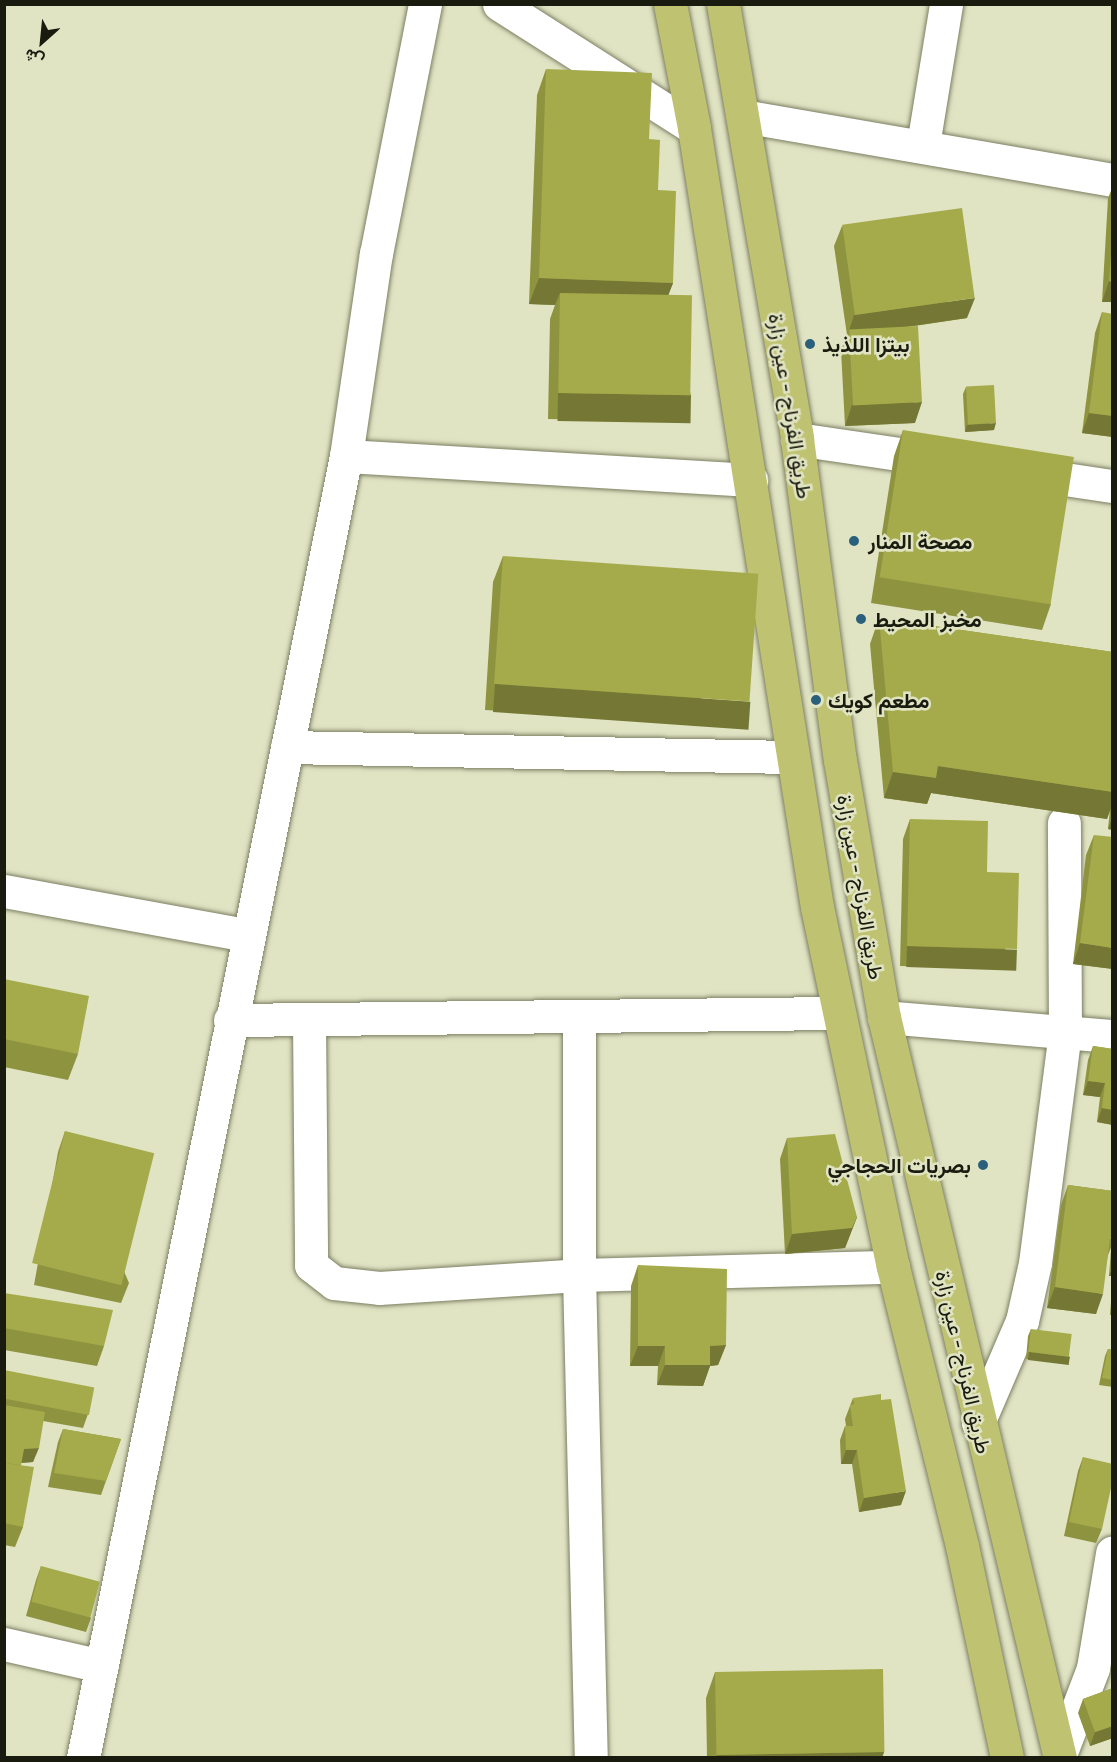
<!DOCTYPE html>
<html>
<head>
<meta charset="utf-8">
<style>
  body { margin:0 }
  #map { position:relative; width:1117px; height:1762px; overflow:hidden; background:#e0e4c3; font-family:"Golos Text",Vazirmatn,sans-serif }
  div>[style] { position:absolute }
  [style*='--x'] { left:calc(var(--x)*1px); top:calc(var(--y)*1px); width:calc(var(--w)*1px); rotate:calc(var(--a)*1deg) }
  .roads { filter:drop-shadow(0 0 2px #7c7f62) drop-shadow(0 0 2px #7c7f62) }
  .minor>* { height:33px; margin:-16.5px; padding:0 16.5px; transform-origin:16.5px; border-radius:16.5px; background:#fff }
  .primary>* { height:33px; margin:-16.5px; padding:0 16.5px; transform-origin:16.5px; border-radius:16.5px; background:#bfc271 }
  .wall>* { inset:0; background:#8e9340 }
  .shaded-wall>* { inset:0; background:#747834; transform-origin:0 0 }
  .building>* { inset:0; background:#a5ab4b; transform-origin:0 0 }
  .dots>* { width:16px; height:16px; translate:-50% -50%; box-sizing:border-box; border:3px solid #e0e4c3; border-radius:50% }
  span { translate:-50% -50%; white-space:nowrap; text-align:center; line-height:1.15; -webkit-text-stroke:5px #e0e4c3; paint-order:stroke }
  .poi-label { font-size:21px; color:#1a1b0f; font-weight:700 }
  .left { translate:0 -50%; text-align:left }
  .right { translate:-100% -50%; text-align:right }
  .street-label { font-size:21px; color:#1a1b0f }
  .frame { position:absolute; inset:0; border:6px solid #1a1b0f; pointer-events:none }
  .north { position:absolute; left:12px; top:12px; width:60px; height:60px; -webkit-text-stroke:4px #e0e4c3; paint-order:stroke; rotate:207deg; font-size:16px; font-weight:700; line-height:24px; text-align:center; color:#1a1b0f }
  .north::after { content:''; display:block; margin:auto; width:21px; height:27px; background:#1a1b0f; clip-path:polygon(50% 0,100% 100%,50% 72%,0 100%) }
</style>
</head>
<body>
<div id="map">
  <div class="roads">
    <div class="minor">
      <div style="--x:499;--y:4;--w:231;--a:32.5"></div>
      <div style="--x:743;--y:116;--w:375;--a:9.8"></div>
      <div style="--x:923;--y:145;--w:143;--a:-80.7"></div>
      <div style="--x:797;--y:439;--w:144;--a:8.4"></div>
      <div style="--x:346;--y:456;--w:406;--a:3.4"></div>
      <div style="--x:1025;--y:473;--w:88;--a:8.5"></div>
      <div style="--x:287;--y:747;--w:504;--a:1.14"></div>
      <div style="--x:4;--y:891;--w:247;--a:10.3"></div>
      <div style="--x:579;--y:1017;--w:258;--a:90"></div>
      <div style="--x:579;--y:1275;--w:483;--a:88.6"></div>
      <div style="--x:884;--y:1017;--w:229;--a:4.8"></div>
      <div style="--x:230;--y:1020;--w:607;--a:-0.66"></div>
      <div style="--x:309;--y:1020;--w:245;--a:89.5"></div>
      <div style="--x:311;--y:1265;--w:29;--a:38"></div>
      <div style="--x:334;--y:1283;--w:45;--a:6.3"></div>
      <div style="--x:379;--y:1288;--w:200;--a:-3.7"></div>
      <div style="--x:579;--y:1275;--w:314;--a:-1.5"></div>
      <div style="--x:978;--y:1423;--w:111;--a:-66.7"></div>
      <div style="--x:1022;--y:1321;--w:59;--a:-77.4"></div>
      <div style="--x:1035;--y:1263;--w:233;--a:-82.6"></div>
      <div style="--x:1065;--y:1032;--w:209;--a:-90.3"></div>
      <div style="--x:4;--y:1644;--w:100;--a:12.7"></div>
      <div style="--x:1060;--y:1755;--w:93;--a:-69.2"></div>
      <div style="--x:1093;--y:1668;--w:117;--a:-80.6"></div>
      <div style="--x:83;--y:1758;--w:1328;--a:-78.58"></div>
      <div style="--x:346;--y:456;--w:204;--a:-81.6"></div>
      <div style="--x:376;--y:254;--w:255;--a:-78.9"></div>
    </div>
    <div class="primary">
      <div style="--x:670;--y:4;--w:126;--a:79"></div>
      <div style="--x:694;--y:128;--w:789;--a:81.03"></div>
      <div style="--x:817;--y:907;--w:368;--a:78.1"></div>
      <div style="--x:893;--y:1267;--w:287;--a:76.1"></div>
      <div style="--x:962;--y:1546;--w:217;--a:78"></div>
      <div style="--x:723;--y:4;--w:441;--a:80.3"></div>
      <div style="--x:797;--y:439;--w:324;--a:82.4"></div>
      <div style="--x:840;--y:760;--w:261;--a:80.3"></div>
      <div style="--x:884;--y:1017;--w:762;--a:76.64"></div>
    </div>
  </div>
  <div class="wall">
    <div style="clip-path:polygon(546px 69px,658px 190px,673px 283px,668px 295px,691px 396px,681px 422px,548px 419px,550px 319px,555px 305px,529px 304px,537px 95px)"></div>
    <div style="clip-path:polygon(1113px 186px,1113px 302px,1102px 302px,1108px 198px)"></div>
    <div style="clip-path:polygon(842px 226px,967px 318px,908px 327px,915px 423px,845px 426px,841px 350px,847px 335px,834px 246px)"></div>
    <div style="clip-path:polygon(1102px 312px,1113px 437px,1082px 433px,1095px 333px)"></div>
    <div style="clip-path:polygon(966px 387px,994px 430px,965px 432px,963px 394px)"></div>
    <div style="clip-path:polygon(903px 430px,1051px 604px,1042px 630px,871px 603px,894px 456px)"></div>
    <div style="clip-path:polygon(503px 556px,741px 727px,485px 710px,493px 582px)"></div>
    <div style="clip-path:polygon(879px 618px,1113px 652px,1113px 830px,1108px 829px,1110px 809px,1107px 819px,931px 793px,927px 804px,884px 798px,870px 644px)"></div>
    <div style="clip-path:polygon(910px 819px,987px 872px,1010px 969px,900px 966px,903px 839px)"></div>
    <div style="clip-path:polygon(1094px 835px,1113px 969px,1073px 964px,1086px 855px)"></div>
    <div style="clip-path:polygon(4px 979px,78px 1054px,68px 1080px,4px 1067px)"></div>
    <div style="clip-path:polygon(1093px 1046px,1113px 1049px,1113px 1125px,1097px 1122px,1100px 1097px,1083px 1095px,1088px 1060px)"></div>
    <div style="clip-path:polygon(65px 1131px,129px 1283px,121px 1303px,34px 1285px,58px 1152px)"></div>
    <div style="clip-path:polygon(787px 1138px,857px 1217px,845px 1248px,785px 1254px,780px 1159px)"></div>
    <div style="clip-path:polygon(1068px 1185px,1113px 1191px,1113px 1243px,1108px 1255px,1096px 1314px,1047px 1308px,1061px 1205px)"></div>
    <div style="clip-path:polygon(1113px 1246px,1113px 1276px,1109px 1276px,1111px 1250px)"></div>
    <div style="clip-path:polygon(638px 1265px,726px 1345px,718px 1365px,710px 1366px,703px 1386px,657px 1385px,658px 1366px,630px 1366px,631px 1286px)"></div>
    <div style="clip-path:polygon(1113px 1286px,1113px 1315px,1110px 1315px,1112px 1289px)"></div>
    <div style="clip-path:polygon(4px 1293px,104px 1346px,97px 1366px,4px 1350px)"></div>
    <div style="clip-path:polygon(1031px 1329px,1070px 1357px,1067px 1364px,1026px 1359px,1028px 1336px)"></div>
    <div style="clip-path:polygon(1108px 1349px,1113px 1350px,1113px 1387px,1099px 1385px,1105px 1356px)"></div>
    <div style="clip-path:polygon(4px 1370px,88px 1414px,83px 1428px,43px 1421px,33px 1462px,21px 1463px,23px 1527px,15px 1547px,4px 1545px)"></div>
    <div style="clip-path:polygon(853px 1398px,901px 1505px,859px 1512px,852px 1464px,841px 1464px,840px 1440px,845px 1426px,846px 1426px,845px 1419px)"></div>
    <div style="clip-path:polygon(63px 1429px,121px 1439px,101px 1495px,48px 1487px,58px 1442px)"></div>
    <div style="clip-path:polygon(1083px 1457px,1102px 1529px,1096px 1543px,1064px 1536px,1078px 1471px)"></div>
    <div style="clip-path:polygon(41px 1566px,91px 1618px,86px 1632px,26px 1616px,36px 1580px)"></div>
    <div style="clip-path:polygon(715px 1672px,884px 1752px,882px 1758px,707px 1758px,706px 1698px)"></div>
    <div style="clip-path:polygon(1113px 1688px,1113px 1738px,1090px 1746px,1078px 1713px,1083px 1699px)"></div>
  </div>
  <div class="shaded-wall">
    <div style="clip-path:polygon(539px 278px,673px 283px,663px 309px,560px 293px,555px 305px,529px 304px)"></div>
    <div style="clip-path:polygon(1109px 281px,1113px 282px,1113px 302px,1102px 302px)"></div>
    <div style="clip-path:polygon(975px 298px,967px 318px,849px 335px,849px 331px,854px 315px)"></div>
    <div style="left:558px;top:393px;width:133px;height:28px;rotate:1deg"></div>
    <div style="clip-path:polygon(922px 402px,915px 423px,845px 426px,852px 405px)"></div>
    <div style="clip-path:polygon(1089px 413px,1113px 416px,1113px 437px,1082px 433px)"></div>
    <div style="clip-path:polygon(996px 423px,994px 430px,965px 432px,967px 425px)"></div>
    <div style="left:495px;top:684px;width:256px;height:28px;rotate:4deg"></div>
    <div style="clip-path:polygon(938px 766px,1113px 792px,1113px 803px,1107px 819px,931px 793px,927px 804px,884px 798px,893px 772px)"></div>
    <div style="clip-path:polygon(1113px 815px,1113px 830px,1108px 829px)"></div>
    <div style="clip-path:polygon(1080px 943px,1113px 948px,1113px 969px,1073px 964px)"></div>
    <div style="left:907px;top:946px;width:110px;height:21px;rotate:2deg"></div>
    <div style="clip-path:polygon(1088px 1081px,1105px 1083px,1100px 1097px,1083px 1095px)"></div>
    <div style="clip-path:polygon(1102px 1108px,1113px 1110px,1113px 1125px,1097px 1122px)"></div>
    <div style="clip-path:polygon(857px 1217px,845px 1248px,785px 1254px,792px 1234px)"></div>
    <div style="clip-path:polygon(1113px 1266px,1113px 1276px,1109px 1276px)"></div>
    <div style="clip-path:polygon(1055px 1287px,1103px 1294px,1096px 1314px,1047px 1308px)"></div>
    <div style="clip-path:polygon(726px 1345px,718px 1365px,710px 1366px,703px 1386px,657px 1385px,665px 1365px,710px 1346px)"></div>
    <div style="clip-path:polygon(638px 1346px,665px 1346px,658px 1366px,630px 1366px)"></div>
    <div style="left:1029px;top:1352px;width:41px;height:8px;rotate:7deg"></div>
    <div style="clip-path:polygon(39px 1448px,33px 1462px,19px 1463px,24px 1449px)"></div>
    <div style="clip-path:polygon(846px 1450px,857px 1450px,852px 1464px,841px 1464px)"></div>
    <div style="clip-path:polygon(906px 1491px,901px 1505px,859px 1512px,864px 1498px)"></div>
    <div style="clip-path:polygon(1113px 1726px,1113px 1738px,1090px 1746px,1095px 1732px)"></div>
    <div style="clip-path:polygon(884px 1752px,882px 1758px,716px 1758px,717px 1755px)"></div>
  </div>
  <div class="building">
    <div style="clip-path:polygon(546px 69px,652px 73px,649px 139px,660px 140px,658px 190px,676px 191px,673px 283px,539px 278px)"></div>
    <div style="left:962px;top:208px;width:91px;height:121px;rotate:82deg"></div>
    <div style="clip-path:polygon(1113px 228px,1113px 282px,1109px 281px)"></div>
    <div style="left:560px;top:293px;width:132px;height:100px;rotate:1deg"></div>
    <div style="clip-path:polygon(1102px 312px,1113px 314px,1113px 416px,1089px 413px)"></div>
    <div style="left:918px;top:326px;width:76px;height:69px;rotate:87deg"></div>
    <div style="left:994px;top:385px;width:38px;height:28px;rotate:87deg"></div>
    <div style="left:903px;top:430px;width:173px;height:149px;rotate:9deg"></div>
    <div style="left:503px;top:556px;width:256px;height:128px;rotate:4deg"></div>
    <div style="clip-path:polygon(879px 618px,1113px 652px,1113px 792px,938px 766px,936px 778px,893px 772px)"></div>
    <div style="clip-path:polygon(910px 819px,988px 821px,987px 872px,1019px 873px,1017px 949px,907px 946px)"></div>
    <div style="clip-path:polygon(1094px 835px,1113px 837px,1113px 948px,1080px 943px)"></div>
    <div style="clip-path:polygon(4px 979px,89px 996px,78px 1054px,4px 1039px)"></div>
    <div style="clip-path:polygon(1093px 1046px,1113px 1049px,1113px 1110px,1102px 1108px,1105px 1083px,1088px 1081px)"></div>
    <div style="left:65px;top:1131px;width:92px;height:136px;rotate:14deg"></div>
    <div style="clip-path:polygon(835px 1134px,857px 1217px,852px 1228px,792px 1234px,787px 1138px)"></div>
    <div style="clip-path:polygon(1068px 1185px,1113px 1191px,1113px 1239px,1110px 1239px,1103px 1294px,1055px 1287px)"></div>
    <div style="clip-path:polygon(638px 1265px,727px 1269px,726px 1345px,710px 1346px,710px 1365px,665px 1365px,665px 1346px,638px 1346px)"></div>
    <div style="clip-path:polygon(4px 1293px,113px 1310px,104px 1346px,4px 1328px)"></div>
    <div style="left:1031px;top:1329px;width:41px;height:23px;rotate:7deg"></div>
    <div style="clip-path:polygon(1108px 1349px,1113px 1350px,1113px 1380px,1102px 1378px)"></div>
    <div style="left:4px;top:1370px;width:92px;height:28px;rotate:11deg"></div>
    <div style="clip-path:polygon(881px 1394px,881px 1400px,891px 1399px,906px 1491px,864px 1498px,857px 1450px,846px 1450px,845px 1426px,853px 1426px,850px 1405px,854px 1404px,853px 1398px)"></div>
    <div style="clip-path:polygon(4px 1405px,45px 1412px,39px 1448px,24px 1449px,21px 1465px,4px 1463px)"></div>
    <div style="clip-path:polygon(63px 1429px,121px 1439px,106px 1481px,54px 1473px)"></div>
    <div style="clip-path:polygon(1083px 1457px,1113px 1464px,1113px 1479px,1102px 1529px,1069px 1522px)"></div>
    <div style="clip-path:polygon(4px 1463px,34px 1467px,23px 1527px,4px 1523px)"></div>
    <div style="left:41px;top:1566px;width:61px;height:37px;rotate:15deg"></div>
    <div style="left:883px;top:1669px;width:83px;height:168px;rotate:89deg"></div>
    <div style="clip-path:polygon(1113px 1688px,1113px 1726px,1095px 1732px,1083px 1699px)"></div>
  </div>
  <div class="dots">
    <div style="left:810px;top:344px;background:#2a607c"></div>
    <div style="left:854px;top:541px;background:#2a607c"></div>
    <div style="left:861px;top:619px;background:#2a607c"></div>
    <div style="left:816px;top:700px;background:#2a607c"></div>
    <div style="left:983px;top:1165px;background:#2a607c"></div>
  </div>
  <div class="poi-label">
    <span class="left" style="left:822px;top:344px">بيتزا اللذيذ</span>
    <span class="left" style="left:868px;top:541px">مصحة المنار</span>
    <span class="left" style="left:873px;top:619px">مخبز المحيط</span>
    <span class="left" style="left:828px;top:700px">مطعم كويك</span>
    <span class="right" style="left:971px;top:1165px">بصريات الحجاجي</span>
  </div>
  <div class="street-label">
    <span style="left:791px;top:406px;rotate:81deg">طريق الفرناج - عين زارة</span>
    <span style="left:861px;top:887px;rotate:80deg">طريق الفرناج - عين زارة</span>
    <span style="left:964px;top:1362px;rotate:77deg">طريق الفرناج - عين زارة</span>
  </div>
  <div class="frame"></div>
  <div class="north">ش</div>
</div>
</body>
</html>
